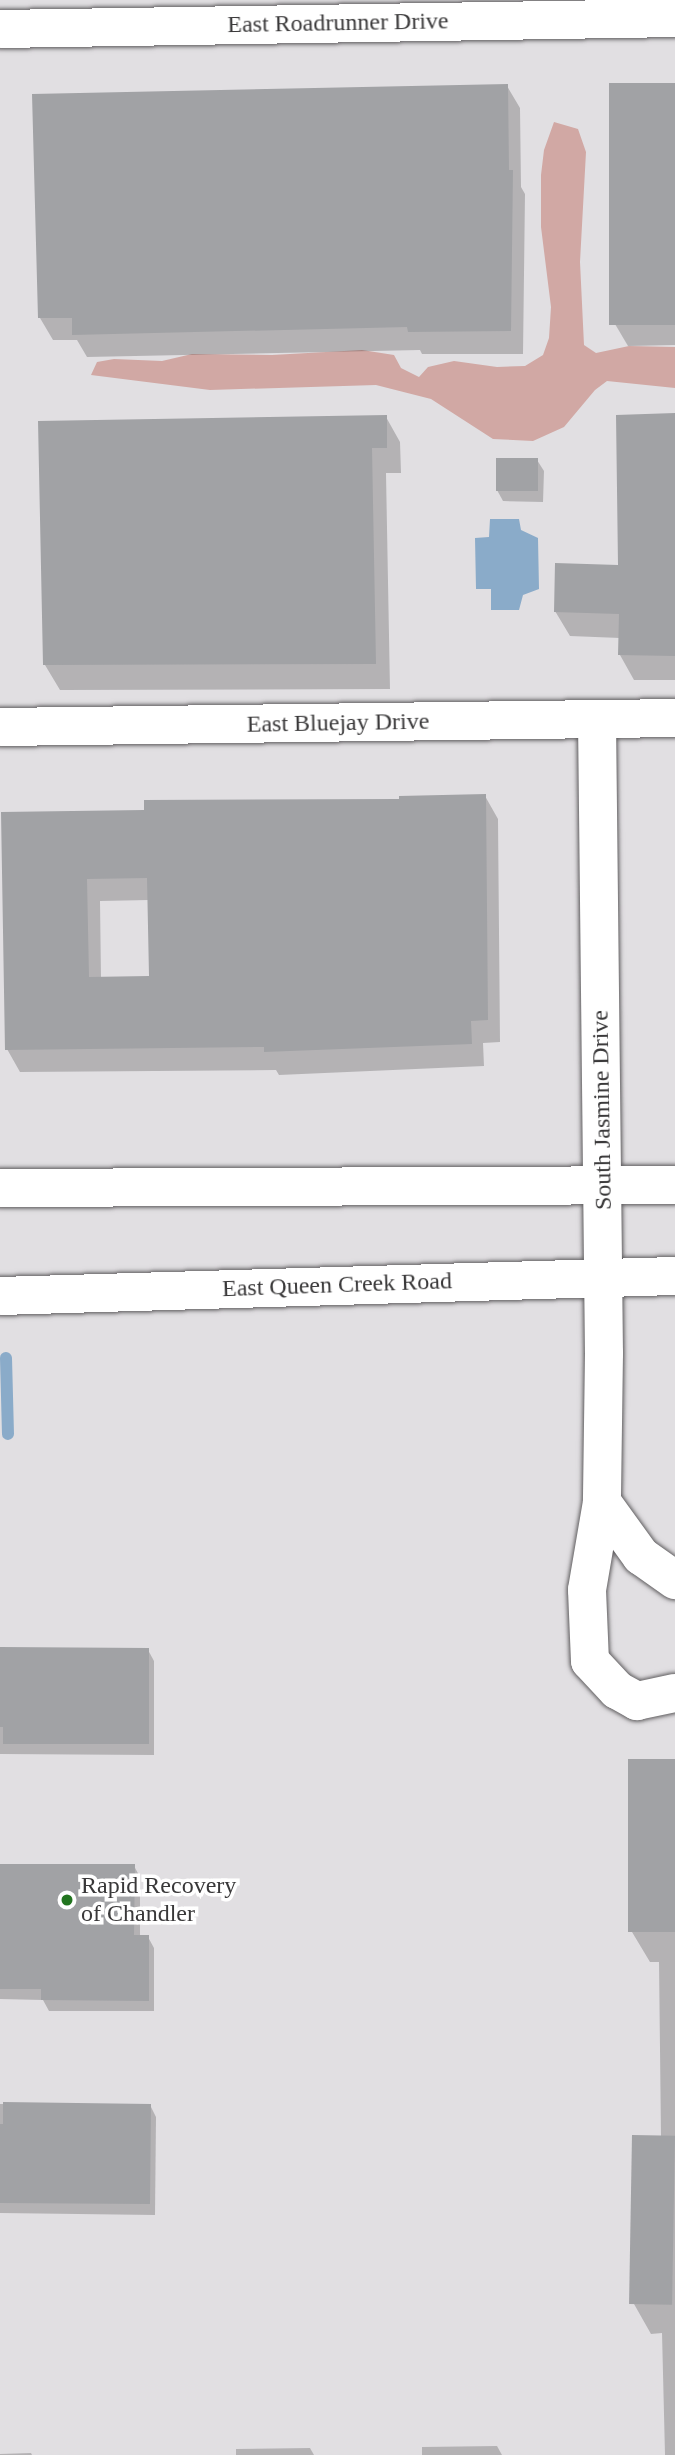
<!DOCTYPE html>
<html>
<head>
<meta charset="utf-8">
<style>
  body { margin:0 }
  #map { position:relative; width:675px; height:2455px; overflow:hidden; background:#e1dfe2; font-family:"Times New Roman",serif }
  div>[style] { position:absolute }
  [style*='--x'] { left:calc(var(--x)*1px); top:calc(var(--y)*1px); width:calc(var(--w)*1px); rotate:calc(var(--a)*1deg) }
  .green>* { inset:0; background:#d1a8a4 }
  .water>* { inset:0; background:#8aabc9 }
  .shadow>* { inset:0; background:#0003 }
  .stream>* { height:12px; margin:-6px; padding:0 6px; transform-origin:6px; border-radius:6px; background:#8aabc9 }
  .building>* { inset:0; background:#a1a2a5; transform-origin:0 0 }
  .roads { filter:drop-shadow(0 0 2px #605e60) drop-shadow(0 0 2px #605e60) }
  .street>* { height:38px; margin:-19px; padding:0 19px; transform-origin:19px; border-radius:19px; background:#fff }
  .primary>* { height:38px; margin:-19px; padding:0 19px; transform-origin:19px; border-radius:19px; background:#fff }
  .dots>* { width:19px; height:19px; translate:-50% -50%; box-sizing:border-box; border:4px solid #fff; border-radius:50% }
  span { translate:-50% -50%; white-space:nowrap; text-align:center; line-height:1.15; -webkit-text-stroke:7px #fff; paint-order:stroke }
  .street-label { font-size:24px; color:#393839 }
  .poi-label { font-size:24px; color:#393839 }
  .left { translate:0 -50%; text-align:left }
</style>
</head>
<body>
<div id="map">
  <div class="green">
    <div style="clip-path:polygon(554px 122px,578px 129px,586px 152px,580px 262px,584px 345px,596px 353px,629px 346px,675px 347px,675px 388px,607px 381px,595px 390px,564px 427px,533px 441px,493px 439px,431px 399px,376px 385px,210px 390px,91px 375px,97px 362px,114px 359px,162px 361px,192px 354px,272px 355px,362px 350px,394px 355px,401px 368px,419px 377px,428px 367px,454px 361px,497px 367px,525px 366px,543px 355px,549px 338px,551px 307px,541px 227px,541px 175px,544px 150px)"></div>
  </div>
  <div class="water">
    <div style="clip-path:polygon(490px 519px,519px 519px,521px 530px,538px 538px,539px 589px,523px 595px,519px 610px,491px 610px,491px 589px,476px 589px,475px 538px,489px 537px)"></div>
  </div>
  <div class="shadow">
    <div style="clip-path:polygon(675px 84px,675px 345px,628px 346px,615px 324px)"></div>
    <div style="clip-path:polygon(507px 86px,520px 108px,521px 187px,525px 194px,523px 354px,422px 354px,420px 350px,87px 357px,77px 340px,53px 340px,40px 318px)"></div>
    <div style="clip-path:polygon(675px 414px,675px 680px,634px 680px,620px 655px,620px 638px,570px 636px,555px 611px,620px 567px)"></div>
    <div style="clip-path:polygon(386px 417px,400px 442px,401px 473px,386px 473px,390px 689px,60px 690px,45px 665px)"></div>
    <div style="clip-path:polygon(537px 460px,544px 471px,543px 502px,503px 501px,497px 490px)"></div>
    <div style="clip-path:polygon(evenodd,485px 796px,498px 819px,500px 1042px,483px 1043px,484px 1066px,279px 1075px,276px 1070px,20px 1072px,7px 1049px,2px 814px,146px 812px,485px 796px,149px 900px,151px 978px,101px 979px,100px 901px,149px 900px)"></div>
    <div style="clip-path:polygon(0 1649px,148px 1650px,154px 1661px,154px 1755px,0 1754px)"></div>
    <div style="clip-path:polygon(675px 1761px,675px 2455px,665px 2455px,662px 2333px,651px 2334px,634px 2304px,661px 2137px,659px 1962px,650px 1962px,632px 1932px)"></div>
    <div style="clip-path:polygon(0 1865px,134px 1866px,140px 1877px,140px 1937px,148px 1937px,154px 1948px,154px 2011px,49px 2011px,43px 2000px,0 1999px)"></div>
    <div style="clip-path:polygon(0 2104px,150px 2105px,156px 2117px,155px 2215px,0 2213px)"></div>
    <div style="clip-path:polygon(497px 2446px,502px 2455px,422px 2455px,422px 2447px)"></div>
    <div style="clip-path:polygon(310px 2448px,314px 2455px,236px 2455px,236px 2449px)"></div>
    <div style="clip-path:polygon(31px 2453px,32px 2455px,0 2455px,0 2454px)"></div>
  </div>
  <div class="stream">
    <div style="--x:6;--y:1358;--w:76;--a:88.5"></div>
  </div>
  <div class="building">
    <div style="left:609px;top:83px;width:66px;height:242px"></div>
    <div style="clip-path:polygon(508px 84px,509px 170px,513px 170px,511px 331px,408px 332px,407px 327px,72px 335px,72px 318px,38px 318px,32px 94px)"></div>
    <div style="clip-path:polygon(675px 413px,675px 656px,618px 655px,619px 614px,554px 612px,555px 563px,618px 565px,616px 415px)"></div>
    <div style="clip-path:polygon(387px 415px,387px 448px,372px 448px,376px 664px,43px 665px,38px 421px)"></div>
    <div style="left:496px;top:458px;width:42px;height:33px"></div>
    <div style="clip-path:polygon(evenodd,486px 794px,488px 1020px,471px 1021px,472px 1044px,264px 1052px,264px 1047px,5px 1050px,1px 812px,144px 810px,144px 800px,399px 799px,399px 796px,486px 794px,147px 878px,149px 976px,89px 977px,87px 879px,147px 878px)"></div>
    <div style="clip-path:polygon(0 1647px,149px 1648px,149px 1744px,3px 1744px,3px 1727px,0 1727px)"></div>
    <div style="left:675px;top:1759px;width:173px;height:47px;rotate:90deg"></div>
    <div style="clip-path:polygon(0 1864px,135px 1864px,134px 1935px,149px 1935px,149px 2001px,41px 2000px,41px 1989px,0 1989px)"></div>
    <div style="clip-path:polygon(3px 2102px,151px 2104px,150px 2204px,0 2203px,0 2124px,3px 2124px)"></div>
    <div style="left:632px;top:2135px;width:43px;height:169px;rotate:1deg"></div>
  </div>
  <div class="roads">
    <div class="street">
      <div style="--x:0;--y:29;--w:675;--a:-0.93"></div>
      <div style="--x:597;--y:719;--w:634;--a:89.37"></div>
      <div style="--x:604;--y:1353;--w:149;--a:90.8"></div>
      <div style="--x:602;--y:1502;--w:89;--a:99.7"></div>
      <div style="--x:587;--y:1590;--w:71;--a:87.6"></div>
      <div style="--x:590;--y:1661;--w:40;--a:47"></div>
      <div style="--x:617;--y:1690;--w:23;--a:29"></div>
      <div style="--x:637;--y:1701;--w:39;--a:-12"></div>
      <div style="--x:0;--y:727;--w:675;--a:-0.76"></div>
      <div style="--x:602;--y:1502;--w:67;--a:54.2"></div>
      <div style="--x:641;--y:1556;--w:42;--a:35.2"></div>
    </div>
    <div class="primary">
      <div style="--x:0;--y:1188;--w:675;--a:-0.25"></div>
      <div style="--x:0;--y:1296;--w:675;--a:-1.7"></div>
    </div>
  </div>
  <div class="dots">
    <div style="left:67px;top:1900px;background:#227520"></div>
  </div>
  <div class="street-label">
    <span style="left:338px;top:23px;rotate:-1deg">East Roadrunner Drive</span>
    <span style="left:338px;top:723px;rotate:-1deg">East Bluejay Drive</span>
    <span style="left:602px;top:1110px;rotate:-91deg">South Jasmine Drive</span>
    <span style="left:337px;top:1285px;rotate:-2deg">East Queen Creek Road</span>
  </div>
  <div class="poi-label">
    <span class="left" style="left:81px;top:1900px">Rapid Recovery<br>of Chandler</span>
  </div>
</div>
</body>
</html>
